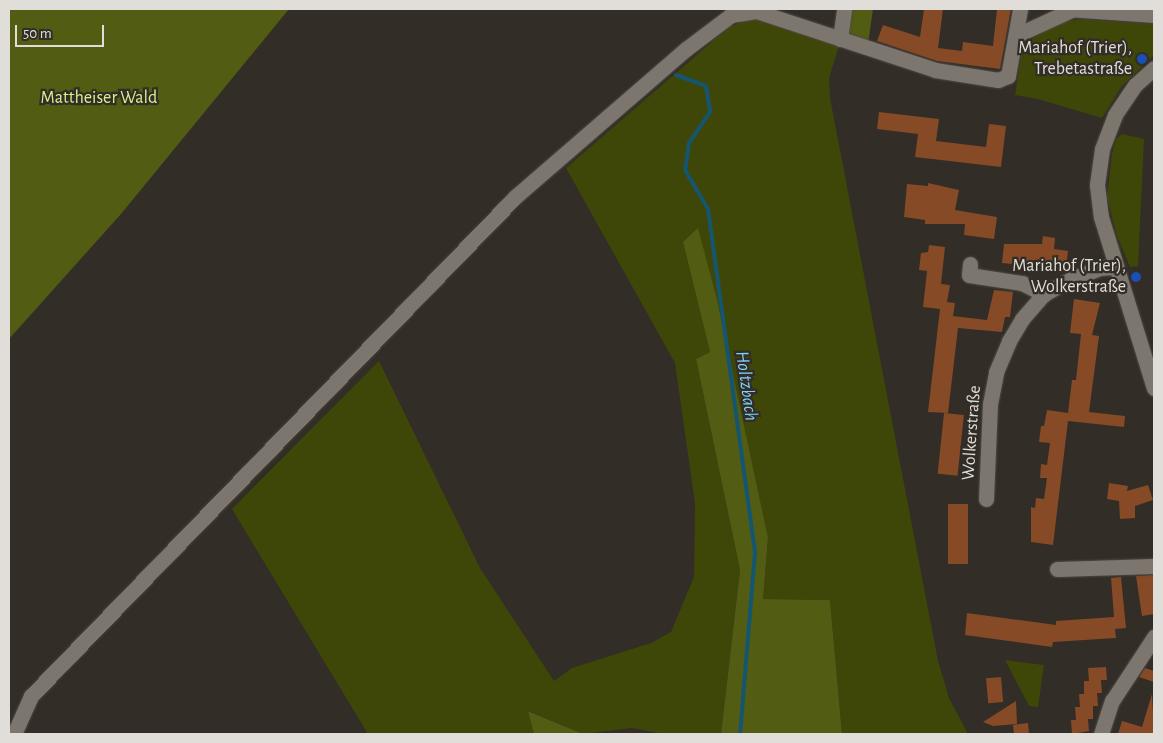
<!DOCTYPE html>
<html>
<head>
<meta charset="utf-8">
<style>
  body { margin:0 }
  #map { position:relative; width:1163px; height:743px; overflow:hidden; background:#322d26; font-family:"Alegreya Sans",sans-serif }
  div>[style] { position:absolute }
  [style*='--x'] { left:calc(var(--x)*1px); top:calc(var(--y)*1px); width:calc(var(--w)*1px); rotate:calc(var(--a)*1deg) }
  .green>* { inset:0; background:#3e4708 }
  .forest>* { inset:0; background:#525c13 }
  .stream>* { height:4px; margin:-2px; padding:0 2px; transform-origin:2px; border-radius:2px; background:#145670 }
  .building>* { inset:0; background:#864a26; transform-origin:0 0 }
  .roads { filter:drop-shadow(0 0 1px #4e4a44) drop-shadow(0 0 1px #4e4a44) }
  .minor>* { height:15px; margin:-7.5px; padding:0 7.5px; transform-origin:7.5px; border-radius:7.5px; background:#7c766e }
  .dots>* { width:14px; height:14px; translate:-50% -50%; box-sizing:border-box; border:2px solid #322d26; border-radius:50% }
  span { translate:-50% -50%; white-space:nowrap; text-align:center; line-height:1.15; -webkit-text-stroke:4.5px #322d26; paint-order:stroke }
  .poi-label { font-size:18px; color:#e1ded9 }
  .right { translate:-100% -50%; text-align:right }
  .park-label { font-size:18px; color:#dcef8c }
  .street-label { font-size:18px; color:#e1ded9 }
  .water-label { font-size:19px; color:#7cd2fa; font-style:italic }
  .frame { position:absolute; inset:0; border:10px solid #e1ded9; pointer-events:none }
  .scale { position:absolute; left:15px; top:25px; width:89px; height:22px; box-sizing:border-box; border:2px solid #e1ded9; border-top:0; padding-left:6px; font-size:15px; line-height:18px; white-space:nowrap; color:#e1ded9; -webkit-text-stroke:4px #322d26; paint-order:stroke }
</style>
</head>
<body>
<div id="map">
  <div class="green">
    <div style="clip-path:polygon(758px 16px,839px 46px,829px 78px,830px 98px,938px 661px,949px 698px,968px 734px,842px 734px,830px 600px,763px 599px,768px 538px,683px 242px,710px 352px,696px 359px,740px 570px,721px 734px,664px 734px,632px 728px,583px 734px,529px 711px,534px 734px,368px 734px,232px 509px,379px 361px,480px 568px,554px 681px,572px 668px,651px 643px,671px 632px,694px 577px,695px 503px,675px 363px,566px 168px,729px 27px)"></div>
    <div style="clip-path:polygon(1081px 19px,1154px 24px,1154px 55px,1122px 86px,1102px 118px,1038px 99px,1015px 95px,1023px 44px,1062px 22px)"></div>
    <div style="clip-path:polygon(1122px 134px,1144px 139px,1138px 266px,1130px 267px,1117px 236px,1107px 197px,1112px 154px,1116px 139px)"></div>
    <div style="clip-path:polygon(1005px 660px,1044px 665px,1038px 707px,1029px 706px)"></div>
  </div>
  <div class="forest">
    <div style="clip-path:polygon(9px 9px,289px 9px,121px 214px,9px 339px)"></div>
    <div style="clip-path:polygon(850px 9px,873px 9px,868px 44px,846px 32px)"></div>
    <div style="clip-path:polygon(698px 228px,717px 300px,768px 538px,763px 599px,830px 600px,842px 734px,721px 734px,740px 570px,696px 359px,710px 352px,683px 242px)"></div>
    <div style="clip-path:polygon(528px 711px,583px 734px,534px 734px)"></div>
  </div>
  <div class="stream">
    <div style="--x:676;--y:75;--w:32;--a:20"></div>
    <div style="--x:706;--y:86;--w:26;--a:81"></div>
    <div style="--x:710;--y:112;--w:37;--a:124"></div>
    <div style="--x:689;--y:143;--w:27;--a:98"></div>
    <div style="--x:685;--y:170;--w:45;--a:59.5"></div>
    <div style="--x:708;--y:209;--w:347;--a:82.2"></div>
    <div style="--x:755;--y:553;--w:182;--a:94.7"></div>
  </div>
  <div class="building">
    <div style="clip-path:polygon(924px 9px,943px 9px,938px 48px,962px 51px,963px 42px,993px 46px,997px 9px,1011px 9px,1000px 69px,937px 61px,877px 41px,883px 25px,920px 37px)"></div>
    <div style="clip-path:polygon(879px 112px,939px 119px,936px 141px,986px 147px,989px 124px,1006px 126px,1001px 167px,915px 157px,918px 134px,877px 129px)"></div>
    <div style="clip-path:polygon(928px 183px,959px 190px,955px 210px,997px 217px,994px 239px,964px 235px,965px 224px,925px 224px,925px 220px,904px 217px,907px 184px,928px 186px)"></div>
    <div style="clip-path:polygon(1043px 236px,1055px 238px,1054px 249px,1068px 251px,1066px 269px,1002px 263px,1004px 244px,1042px 244px)"></div>
    <div style="clip-path:polygon(929px 245px,945px 247px,941px 284px,950px 285px,947px 302px,955px 303px,953px 316px,987px 320px,994px 290px,1013px 292px,1010px 317px,1005px 317px,1002px 332px,958px 328px,948px 413px,928px 412px,940px 309px,923px 307px,927px 271px,919px 270px,921px 253px,928px 252px)"></div>
    <div style="clip-path:polygon(1074px 299px,1100px 303px,1092px 335px,1099px 336px,1089px 412px,1125px 416px,1124px 427px,1068px 421px,1053px 545px,1031px 542px,1031px 507px,1035px 508px,1036px 498px,1044px 499px,1047px 478px,1040px 478px,1041px 464px,1047px 465px,1050px 443px,1039px 442px,1041px 426px,1044px 426px,1047px 410px,1068px 413px,1072px 380px,1076px 380px,1081px 334px,1070px 333px)"></div>
    <div style="left:944px;top:413px;width:20px;height:61px;rotate:6deg"></div>
    <div style="clip-path:polygon(1109px 483px,1128px 486px,1127px 491px,1148px 485px,1153px 500px,1135px 506px,1135px 518px,1120px 519px,1119px 501px,1107px 499px)"></div>
    <div style="left:948px;top:504px;width:20px;height:60px"></div>
    <div style="clip-path:polygon(1154px 575px,1154px 614px,1142px 616px,1136px 576px)"></div>
    <div style="clip-path:polygon(1121px 577px,1126px 628px,1115px 629px,1116px 638px,1053px 642px,1052px 647px,965px 635px,967px 613px,1056px 625px,1056px 621px,1114px 617px,1111px 578px)"></div>
    <div style="clip-path:polygon(1106px 667px,1107px 680px,1101px 680px,1102px 693px,1097px 693px,1098px 706px,1093px 706px,1093px 719px,1088px 719px,1089px 731px,1072px 734px,1071px 720px,1076px 720px,1075px 707px,1080px 707px,1079px 694px,1084px 694px,1084px 681px,1089px 681px,1088px 668px)"></div>
    <div style="clip-path:polygon(1145px 668px,1154px 671px,1154px 682px,1139px 677px)"></div>
    <div style="left:1001px;top:677px;width:25px;height:15px;rotate:85deg"></div>
    <div style="clip-path:polygon(1152px 694px,1154px 734px,1118px 734px,1122px 721px,1142px 727px)"></div>
    <div style="clip-path:polygon(1016px 701px,1017px 724px,993px 726px,983px 722px)"></div>
    <div style="clip-path:polygon(1028px 723px,1029px 734px,1014px 734px,1013px 725px)"></div>
  </div>
  <div class="roads">
    <div class="minor">
      <div style="--x:1068;--y:9;--w:86;--a:4"></div>
      <div style="--x:1017;--y:35;--w:60;--a:-24.8"></div>
      <div style="--x:840;--y:39;--w:30;--a:-82"></div>
      <div style="--x:1154;--y:68;--w:25;--a:138"></div>
      <div style="--x:1135;--y:85;--w:36;--a:124"></div>
      <div style="--x:1115;--y:115;--w:36;--a:111"></div>
      <div style="--x:1102;--y:149;--w:36;--a:98"></div>
      <div style="--x:1097;--y:185;--w:32;--a:83"></div>
      <div style="--x:1101;--y:217;--w:179;--a:72.8"></div>
      <div style="--x:970;--y:264;--w:11;--a:95"></div>
      <div style="--x:969;--y:275;--w:54;--a:8.6"></div>
      <div style="--x:1022;--y:283;--w:25;--a:27"></div>
      <div style="--x:986;--y:499;--w:95;--a:-87.6"></div>
      <div style="--x:990;--y:404;--w:33;--a:-79"></div>
      <div style="--x:996;--y:372;--w:34;--a:-67"></div>
      <div style="--x:1009;--y:341;--w:26;--a:-59"></div>
      <div style="--x:1022;--y:319;--w:33;--a:-49"></div>
      <div style="--x:1044;--y:294;--w:31;--a:-29"></div>
      <div style="--x:1071;--y:279;--w:31;--a:-21"></div>
      <div style="--x:1100;--y:268;--w:16;--a:-4"></div>
      <div style="--x:1057;--y:569;--w:97;--a:-1.8"></div>
      <div style="--x:14;--y:734;--w:42;--a:-65.9"></div>
      <div style="--x:31;--y:696;--w:695;--a:-45.87"></div>
      <div style="--x:515;--y:197;--w:226;--a:-40.9"></div>
      <div style="--x:686;--y:49;--w:56;--a:-37.1"></div>
      <div style="--x:731;--y:15;--w:25;--a:-9"></div>
      <div style="--x:756;--y:11;--w:188;--a:18.2"></div>
      <div style="--x:935;--y:70;--w:64;--a:9"></div>
      <div style="--x:998;--y:80;--w:11;--a:-22"></div>
      <div style="--x:1008;--y:76;--w:68;--a:-79.8"></div>
      <div style="--x:1101;--y:734;--w:35;--a:-72"></div>
      <div style="--x:1112;--y:701;--w:77;--a:-56.7"></div>
    </div>
  </div>
  <div class="dots">
    <div style="left:1142px;top:59px;background:#1a4fb4"></div>
    <div style="left:1136px;top:277px;background:#1a4fb4"></div>
  </div>
  <div class="poi-label">
    <span class="right" style="left:1132px;top:59px">Mariahof (Trier),<br>Trebetastraße</span>
    <span class="right" style="left:1126px;top:277px">Mariahof (Trier),<br>Wolkerstraße</span>
  </div>
  <div class="park-label">
    <span style="left:99px;top:98px">Mattheiser Wald</span>
  </div>
  <div class="street-label">
    <span style="left:972px;top:433px;rotate:-86deg">Wolkerstraße</span>
  </div>
  <div class="water-label">
    <span style="left:746px;top:386px;rotate:82deg">Holtzbach</span>
  </div>
  <div class="frame"></div>
  <div class="scale">50 m</div>
</div>
</body>
</html>
